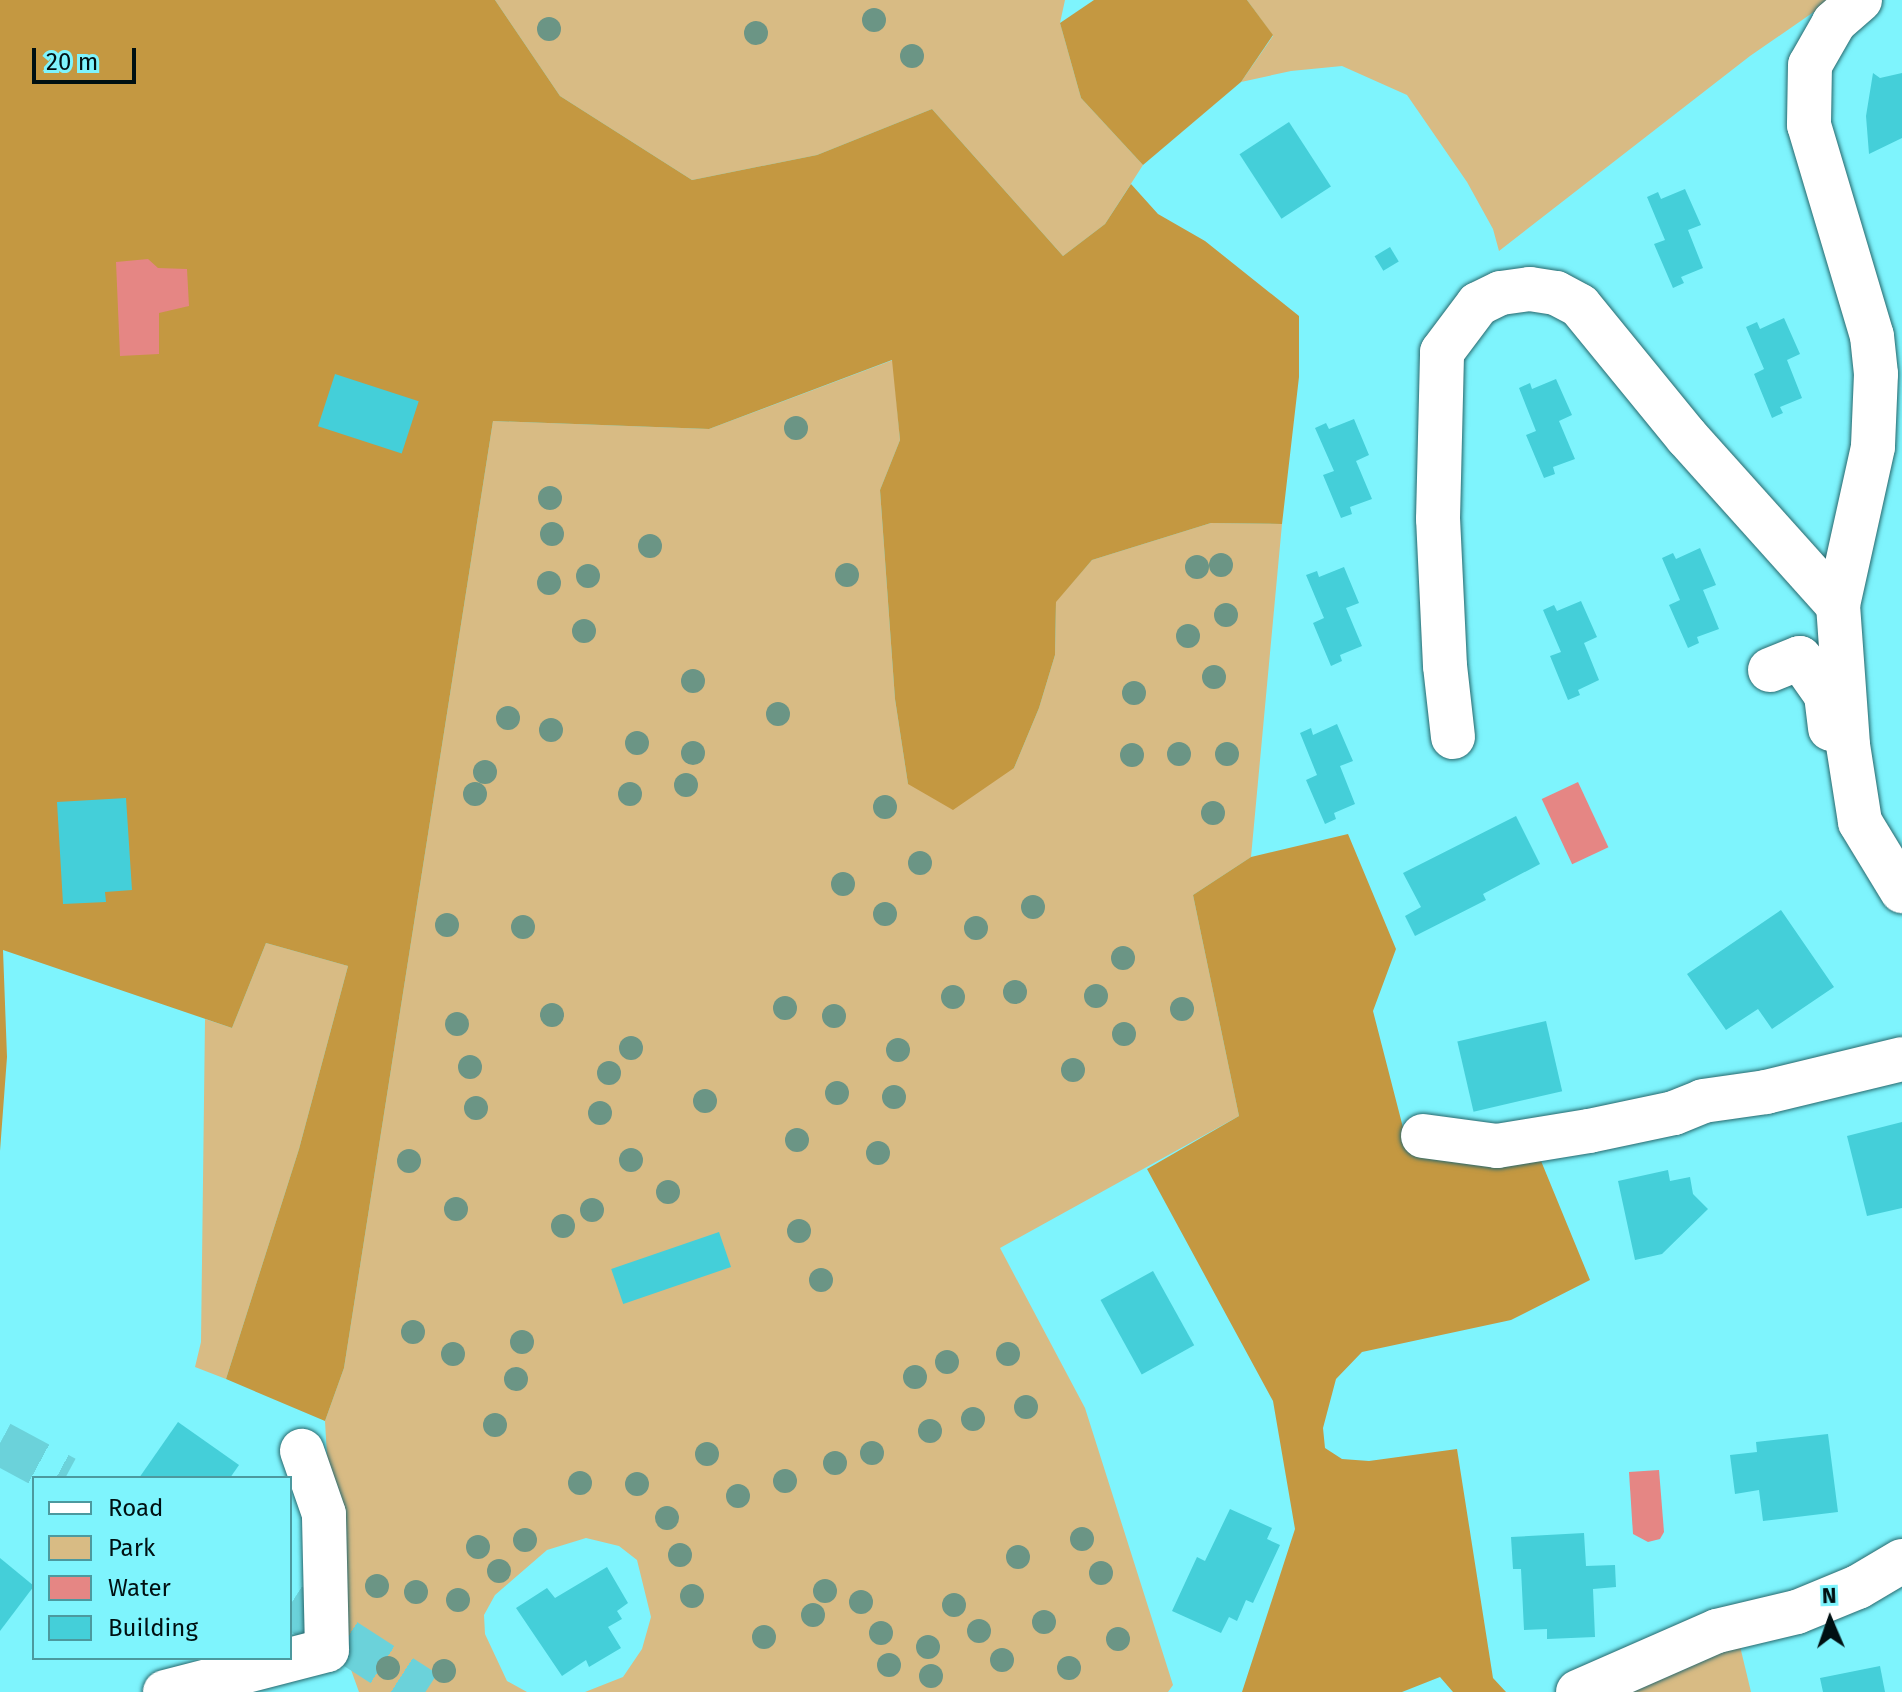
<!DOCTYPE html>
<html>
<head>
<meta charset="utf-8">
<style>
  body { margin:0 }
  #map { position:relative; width:1902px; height:1692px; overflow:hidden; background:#7ef4fd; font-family:"Fira Sans",sans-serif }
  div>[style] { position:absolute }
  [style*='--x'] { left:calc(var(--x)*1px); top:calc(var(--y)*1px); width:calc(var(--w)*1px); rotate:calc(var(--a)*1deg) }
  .green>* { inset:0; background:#d8bb84 }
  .forest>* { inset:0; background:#c49841 }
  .water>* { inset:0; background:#e58684; transform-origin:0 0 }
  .building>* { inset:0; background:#44cfd9; transform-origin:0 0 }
  .highway-tunnel>* { height:44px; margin-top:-22px; transform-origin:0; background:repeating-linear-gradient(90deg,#6bd2da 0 44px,transparent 0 66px) }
  .roads { filter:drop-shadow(0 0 2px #28686d) drop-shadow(0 0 2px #28686d) }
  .minor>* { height:44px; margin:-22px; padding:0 22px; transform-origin:22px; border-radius:22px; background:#fff }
  .trees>* { width:24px; height:24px; margin:-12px; border-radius:50%; background:#6b9585 }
  span { translate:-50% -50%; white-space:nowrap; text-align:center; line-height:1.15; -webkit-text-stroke:7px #7ef4fd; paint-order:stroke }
  .legend { position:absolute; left:32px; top:1476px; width:260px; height:184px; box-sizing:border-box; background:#7ef4fd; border:2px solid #4c999f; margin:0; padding:10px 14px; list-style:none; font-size:24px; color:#001012 }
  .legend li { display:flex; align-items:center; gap:16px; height:40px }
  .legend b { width:40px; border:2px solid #4c999f }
  .north { position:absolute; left:1790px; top:1580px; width:80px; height:80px; -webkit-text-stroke:6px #7ef4fd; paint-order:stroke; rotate:358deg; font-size:22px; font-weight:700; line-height:32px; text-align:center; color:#001012 }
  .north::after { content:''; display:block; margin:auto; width:28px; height:36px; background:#001012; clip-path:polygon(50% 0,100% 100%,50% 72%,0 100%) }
  .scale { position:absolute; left:32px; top:48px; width:104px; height:36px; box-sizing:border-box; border:4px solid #001012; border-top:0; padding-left:10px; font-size:24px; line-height:28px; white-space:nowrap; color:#001012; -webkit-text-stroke:6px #7ef4fd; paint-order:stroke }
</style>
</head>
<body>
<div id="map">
  <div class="green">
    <div style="clip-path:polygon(495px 0,1065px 0,1060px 23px,1081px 98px,1143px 165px,1105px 224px,1063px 256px,932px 109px,817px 155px,692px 180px,560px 96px)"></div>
    <div style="clip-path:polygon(1247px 0,1831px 0,1750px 56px,1499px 251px,1493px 229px,1467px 182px,1407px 95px,1342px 66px,1291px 71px,1241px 82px,1273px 36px)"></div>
    <div style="clip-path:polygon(893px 360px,900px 440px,880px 490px,895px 699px,908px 784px,1014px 768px,1039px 708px,1055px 655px,1056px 601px,1092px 560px,1211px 523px,1282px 524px,1251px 857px,1193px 895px,1239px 1116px,1000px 1248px,1085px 1408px,1173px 1685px,1168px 1692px,585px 1692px,623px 1677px,642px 1649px,651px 1617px,637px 1560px,619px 1546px,586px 1538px,547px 1550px,495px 1595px,484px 1615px,485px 1634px,507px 1681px,527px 1692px,359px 1692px,337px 1631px,325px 1421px,344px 1368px,493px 421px,709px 429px)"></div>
    <div style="clip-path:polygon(266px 943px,348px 966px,299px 1149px,226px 1379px,195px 1367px,201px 1342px,205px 1019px,232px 1028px)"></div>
    <div style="clip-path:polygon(1739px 1642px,1751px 1692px,1618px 1692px)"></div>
  </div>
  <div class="forest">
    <div style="clip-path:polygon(0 0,495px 0,560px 96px,692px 180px,817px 155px,932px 109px,1063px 256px,1105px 224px,1131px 184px,1158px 214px,1205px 241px,1299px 316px,1299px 377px,1282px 524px,1211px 523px,1092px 560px,1056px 602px,1055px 655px,1039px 708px,1014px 768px,953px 810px,908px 784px,895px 699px,880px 490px,900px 440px,892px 360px,709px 429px,493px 421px,344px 1368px,325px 1421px,226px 1379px,299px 1149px,348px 966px,266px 943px,232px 1028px,3px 950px,7px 1057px,0 1151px)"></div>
    <div style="clip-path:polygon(1094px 0,1247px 0,1273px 35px,1241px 82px,1143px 165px,1081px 98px,1060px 23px)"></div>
    <div style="clip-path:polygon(1348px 834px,1396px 949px,1373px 1011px,1407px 1143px,1539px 1156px,1590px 1280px,1511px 1320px,1362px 1352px,1336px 1379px,1323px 1428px,1325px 1448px,1342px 1459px,1369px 1461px,1457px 1449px,1493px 1678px,1506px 1692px,1453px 1692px,1440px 1677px,1402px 1692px,1242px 1692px,1295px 1529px,1273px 1401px,1147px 1169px,1239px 1116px,1193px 895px,1251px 857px)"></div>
  </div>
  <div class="water">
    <div style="clip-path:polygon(148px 259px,158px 268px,187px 269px,189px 306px,159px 313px,159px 354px,120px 356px,116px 262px)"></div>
    <div style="left:1578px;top:782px;width:72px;height:40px;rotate:65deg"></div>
    <div style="clip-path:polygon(1659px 1470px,1664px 1532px,1660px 1539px,1648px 1542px,1633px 1534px,1629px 1472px)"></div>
  </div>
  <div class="building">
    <div style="clip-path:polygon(1873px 73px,1880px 78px,1902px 73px,1902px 138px,1869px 154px,1866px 116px)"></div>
    <div style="left:1289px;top:122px;width:77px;height:59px;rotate:57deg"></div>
    <div style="clip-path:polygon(1685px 189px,1701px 225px,1688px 230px,1703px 268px,1681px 277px,1684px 283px,1673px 288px,1654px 244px,1665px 240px,1647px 197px,1658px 192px,1661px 199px)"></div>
    <div style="left:1390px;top:247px;width:17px;height:18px;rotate:59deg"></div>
    <div style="clip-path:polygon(1784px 318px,1800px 354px,1787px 360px,1802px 398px,1780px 407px,1783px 413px,1772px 418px,1754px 374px,1764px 369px,1746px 327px,1757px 322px,1760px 329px)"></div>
    <div style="left:335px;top:374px;width:88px;height:55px;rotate:18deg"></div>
    <div style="clip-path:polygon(1556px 379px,1572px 415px,1559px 421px,1575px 459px,1553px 467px,1555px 474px,1544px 478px,1526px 435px,1536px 431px,1519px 388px,1530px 383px,1532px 389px)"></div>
    <div style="clip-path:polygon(1354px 419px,1369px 455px,1356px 461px,1372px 499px,1350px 507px,1352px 514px,1341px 518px,1323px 475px,1334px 471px,1315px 428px,1326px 423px,1329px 429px)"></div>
    <div style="clip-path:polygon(1700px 548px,1716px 585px,1703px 590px,1719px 629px,1697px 637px,1699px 643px,1688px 648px,1669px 605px,1680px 600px,1662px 558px,1673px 553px,1676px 559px)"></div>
    <div style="clip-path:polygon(1344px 567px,1359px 603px,1346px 608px,1362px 646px,1340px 655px,1342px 661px,1331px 666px,1313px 623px,1324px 618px,1306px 575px,1317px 571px,1319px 577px)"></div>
    <div style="clip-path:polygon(1581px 601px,1597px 637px,1584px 643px,1599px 680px,1578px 690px,1580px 695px,1568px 700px,1550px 656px,1561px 652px,1543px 610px,1554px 605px,1557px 611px)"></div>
    <div style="clip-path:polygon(1337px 724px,1353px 761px,1340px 766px,1355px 804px,1334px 813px,1336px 819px,1325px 824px,1306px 780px,1317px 775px,1300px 733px,1311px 728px,1313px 735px)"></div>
    <div style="clip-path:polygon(126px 798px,132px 890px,105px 892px,106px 902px,63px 904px,57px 802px)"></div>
    <div style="clip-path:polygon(1516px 816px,1540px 864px,1483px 894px,1486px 900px,1415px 936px,1405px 916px,1421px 907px,1403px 873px)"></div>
    <div style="clip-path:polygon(1781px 910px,1834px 987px,1772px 1029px,1758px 1009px,1726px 1030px,1687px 974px)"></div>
    <div style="left:1546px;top:1021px;width:72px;height:91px;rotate:77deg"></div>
    <div style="clip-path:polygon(1902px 1122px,1902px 1208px,1867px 1216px,1847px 1136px)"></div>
    <div style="clip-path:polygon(1668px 1170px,1670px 1181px,1690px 1177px,1693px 1194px,1708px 1209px,1662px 1254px,1635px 1260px,1618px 1181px)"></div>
    <div style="left:719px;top:1232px;width:37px;height:114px;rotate:71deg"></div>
    <div style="left:1153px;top:1271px;width:85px;height:60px;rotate:61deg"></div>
    <div style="clip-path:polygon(178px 1422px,239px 1465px,230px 1478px,139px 1478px)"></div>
    <div style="clip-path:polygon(1828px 1434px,1838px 1512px,1763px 1521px,1759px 1490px,1735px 1494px,1730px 1455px,1757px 1452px,1756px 1442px)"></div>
    <div style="clip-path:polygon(1230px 1509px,1272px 1528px,1267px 1539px,1280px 1545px,1253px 1603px,1246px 1600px,1237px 1621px,1229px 1617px,1221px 1633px,1172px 1611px,1197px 1557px,1205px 1561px)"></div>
    <div style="clip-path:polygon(1584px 1533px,1586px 1566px,1615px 1565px,1616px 1587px,1593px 1589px,1595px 1637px,1547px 1639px,1547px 1629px,1524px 1630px,1521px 1569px,1513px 1569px,1511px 1537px)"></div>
    <div style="clip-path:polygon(0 1558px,34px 1586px,0 1631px)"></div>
    <div style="clip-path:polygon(607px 1567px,628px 1603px,617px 1611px,622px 1619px,608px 1627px,621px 1648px,589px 1667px,586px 1660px,562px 1676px,516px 1608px,547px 1588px,555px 1598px)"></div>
    <div style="clip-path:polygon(1880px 1666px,1885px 1692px,1823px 1692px,1820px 1678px)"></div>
  </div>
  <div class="highway-tunnel">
    <div style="--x:0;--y:1443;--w:74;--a:28.3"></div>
    <div style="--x:290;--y:1605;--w:161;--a:32.8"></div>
  </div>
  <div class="roads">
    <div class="minor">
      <div style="--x:1860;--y:0;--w:35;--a:139"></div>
      <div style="--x:1834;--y:23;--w:48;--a:119.7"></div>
      <div style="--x:1810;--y:65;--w:60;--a:91"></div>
      <div style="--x:1809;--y:125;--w:220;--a:73.4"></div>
      <div style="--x:1872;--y:336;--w:38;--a:84"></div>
      <div style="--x:1876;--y:374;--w:73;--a:92.4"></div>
      <div style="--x:1873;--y:447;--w:162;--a:102.5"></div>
      <div style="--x:1838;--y:605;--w:140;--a:85.9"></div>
      <div style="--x:1848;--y:745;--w:78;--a:81.1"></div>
      <div style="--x:1860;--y:822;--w:81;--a:58.7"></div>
      <div style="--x:1770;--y:670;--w:32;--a:-22"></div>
      <div style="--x:1800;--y:658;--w:45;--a:54.9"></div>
      <div style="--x:1826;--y:695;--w:34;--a:83"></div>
      <div style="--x:1453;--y:737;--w:71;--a:-96.4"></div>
      <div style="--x:1445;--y:666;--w:147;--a:-92.7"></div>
      <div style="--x:1438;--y:519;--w:167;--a:-88.6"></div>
      <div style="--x:1442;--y:352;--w:60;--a:-53.1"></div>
      <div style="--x:1478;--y:304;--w:25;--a:-26"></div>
      <div style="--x:1501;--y:293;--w:29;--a:-8"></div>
      <div style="--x:1530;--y:289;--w:26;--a:9"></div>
      <div style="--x:1556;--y:293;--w:27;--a:28"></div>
      <div style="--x:1580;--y:306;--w:169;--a:50.8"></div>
      <div style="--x:1687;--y:437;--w:226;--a:48.1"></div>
      <div style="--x:1423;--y:1136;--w:75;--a:7.7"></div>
      <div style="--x:1497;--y:1146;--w:93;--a:-9.3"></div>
      <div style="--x:1589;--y:1131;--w:87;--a:-12"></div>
      <div style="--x:1674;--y:1113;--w:31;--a:-22"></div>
      <div style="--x:1703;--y:1101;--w:64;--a:-8.1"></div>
      <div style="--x:1766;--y:1092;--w:140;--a:-13.6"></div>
      <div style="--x:165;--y:1692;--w:167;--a:-14.5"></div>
      <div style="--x:327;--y:1650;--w:136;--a:-91.3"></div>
      <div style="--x:324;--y:1514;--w:67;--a:-109.2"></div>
      <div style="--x:1578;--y:1692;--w:152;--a:-23.7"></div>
      <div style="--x:1717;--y:1631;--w:82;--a:-13.4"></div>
      <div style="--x:1797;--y:1612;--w:66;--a:-22.3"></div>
      <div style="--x:1858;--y:1587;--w:51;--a:-30.6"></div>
    </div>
  </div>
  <div class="trees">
    <div style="left:874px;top:20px"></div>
    <div style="left:549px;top:29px"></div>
    <div style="left:756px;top:33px"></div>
    <div style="left:912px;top:56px"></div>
    <div style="left:796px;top:428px"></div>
    <div style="left:550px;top:498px"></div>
    <div style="left:552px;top:534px"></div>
    <div style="left:650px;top:546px"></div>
    <div style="left:1221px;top:565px"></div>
    <div style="left:1197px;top:567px"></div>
    <div style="left:847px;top:575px"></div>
    <div style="left:588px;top:576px"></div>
    <div style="left:549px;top:583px"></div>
    <div style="left:1226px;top:615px"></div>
    <div style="left:584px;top:631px"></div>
    <div style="left:1188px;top:636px"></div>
    <div style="left:1214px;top:677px"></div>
    <div style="left:693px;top:681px"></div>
    <div style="left:1134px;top:693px"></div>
    <div style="left:778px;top:714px"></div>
    <div style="left:508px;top:718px"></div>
    <div style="left:551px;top:730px"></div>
    <div style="left:637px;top:743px"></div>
    <div style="left:693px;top:753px"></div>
    <div style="left:1179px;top:754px"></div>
    <div style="left:1227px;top:754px"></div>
    <div style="left:1132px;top:755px"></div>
    <div style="left:485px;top:772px"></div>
    <div style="left:686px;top:785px"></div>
    <div style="left:475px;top:794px"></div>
    <div style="left:630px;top:794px"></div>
    <div style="left:885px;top:807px"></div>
    <div style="left:1213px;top:813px"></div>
    <div style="left:920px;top:863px"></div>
    <div style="left:843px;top:884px"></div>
    <div style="left:1033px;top:907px"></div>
    <div style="left:885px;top:914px"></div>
    <div style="left:447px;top:925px"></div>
    <div style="left:523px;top:927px"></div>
    <div style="left:976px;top:928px"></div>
    <div style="left:1123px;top:958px"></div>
    <div style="left:1015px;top:992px"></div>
    <div style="left:1096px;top:996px"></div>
    <div style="left:953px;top:997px"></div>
    <div style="left:785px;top:1008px"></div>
    <div style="left:1182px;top:1009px"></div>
    <div style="left:552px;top:1015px"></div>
    <div style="left:834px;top:1016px"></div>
    <div style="left:457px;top:1024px"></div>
    <div style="left:1124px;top:1034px"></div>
    <div style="left:631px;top:1048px"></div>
    <div style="left:898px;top:1050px"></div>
    <div style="left:470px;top:1067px"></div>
    <div style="left:1073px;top:1070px"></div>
    <div style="left:609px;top:1073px"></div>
    <div style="left:837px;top:1093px"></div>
    <div style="left:894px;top:1097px"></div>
    <div style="left:705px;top:1101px"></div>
    <div style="left:476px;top:1108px"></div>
    <div style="left:600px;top:1113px"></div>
    <div style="left:797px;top:1140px"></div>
    <div style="left:878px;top:1153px"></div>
    <div style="left:631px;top:1160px"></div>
    <div style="left:409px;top:1161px"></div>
    <div style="left:668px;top:1192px"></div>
    <div style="left:456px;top:1209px"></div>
    <div style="left:592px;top:1210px"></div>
    <div style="left:563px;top:1226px"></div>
    <div style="left:799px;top:1231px"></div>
    <div style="left:821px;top:1280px"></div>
    <div style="left:413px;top:1332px"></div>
    <div style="left:522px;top:1342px"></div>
    <div style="left:453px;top:1354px"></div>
    <div style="left:1008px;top:1354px"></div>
    <div style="left:947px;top:1362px"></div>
    <div style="left:915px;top:1377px"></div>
    <div style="left:516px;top:1379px"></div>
    <div style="left:1026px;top:1407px"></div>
    <div style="left:973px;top:1419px"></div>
    <div style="left:495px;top:1425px"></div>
    <div style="left:930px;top:1431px"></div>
    <div style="left:872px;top:1453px"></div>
    <div style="left:707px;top:1454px"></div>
    <div style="left:835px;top:1463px"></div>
    <div style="left:785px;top:1481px"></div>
    <div style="left:580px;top:1483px"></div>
    <div style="left:637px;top:1484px"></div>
    <div style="left:738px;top:1496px"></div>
    <div style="left:667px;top:1518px"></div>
    <div style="left:1082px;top:1539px"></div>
    <div style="left:525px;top:1540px"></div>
    <div style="left:478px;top:1547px"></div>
    <div style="left:680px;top:1555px"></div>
    <div style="left:1018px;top:1557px"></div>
    <div style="left:499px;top:1571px"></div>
    <div style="left:1101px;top:1573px"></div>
    <div style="left:377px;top:1586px"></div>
    <div style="left:825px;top:1591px"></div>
    <div style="left:416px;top:1592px"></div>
    <div style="left:692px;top:1596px"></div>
    <div style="left:458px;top:1600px"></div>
    <div style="left:861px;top:1602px"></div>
    <div style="left:954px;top:1605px"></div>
    <div style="left:813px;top:1615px"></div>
    <div style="left:1044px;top:1622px"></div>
    <div style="left:979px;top:1631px"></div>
    <div style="left:881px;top:1633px"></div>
    <div style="left:764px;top:1637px"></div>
    <div style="left:1118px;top:1639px"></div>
    <div style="left:928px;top:1647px"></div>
    <div style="left:1002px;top:1660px"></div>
    <div style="left:889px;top:1665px"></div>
    <div style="left:388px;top:1668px"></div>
    <div style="left:1069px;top:1668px"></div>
    <div style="left:444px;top:1671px"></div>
    <div style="left:931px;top:1676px"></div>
  </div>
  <ul class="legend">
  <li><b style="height:10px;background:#fff"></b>Road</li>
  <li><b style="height:22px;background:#d8bb84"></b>Park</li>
  <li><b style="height:22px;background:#e58684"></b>Water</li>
  <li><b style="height:22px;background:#44cfd9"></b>Building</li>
  </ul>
  <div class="north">N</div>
  <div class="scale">20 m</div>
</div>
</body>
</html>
